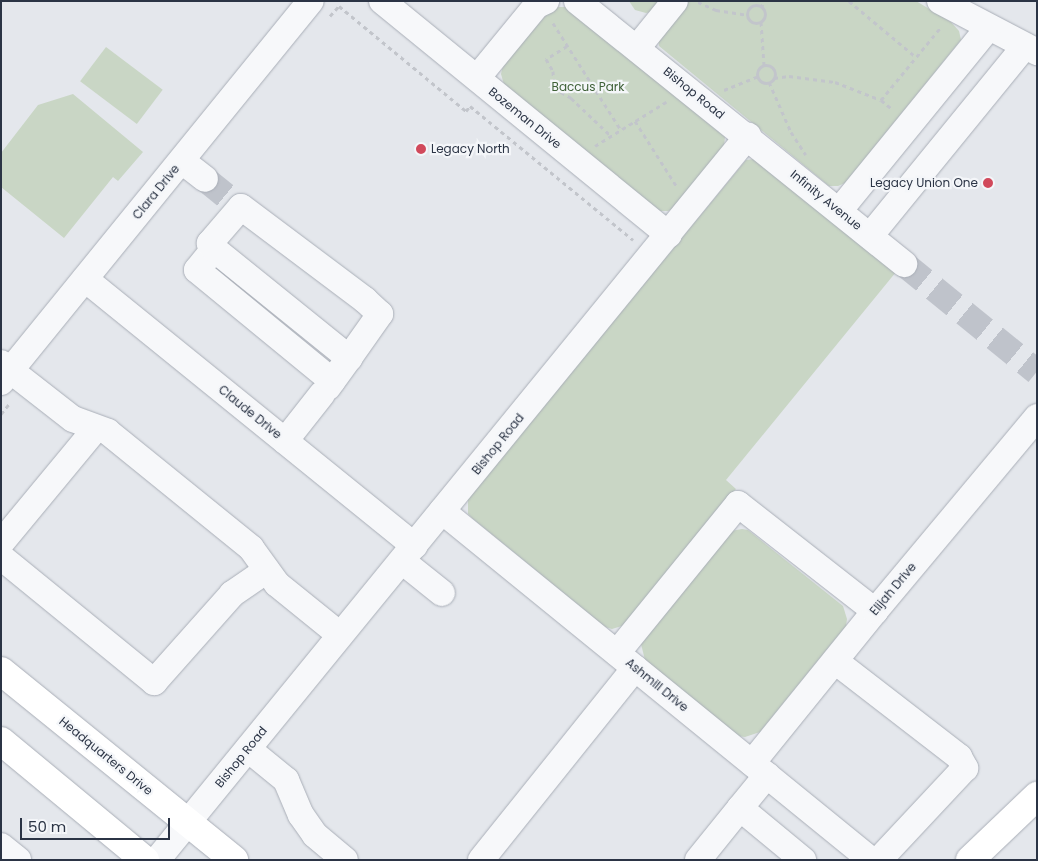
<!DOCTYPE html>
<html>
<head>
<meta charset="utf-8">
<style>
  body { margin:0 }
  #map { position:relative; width:1038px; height:861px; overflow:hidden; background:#e4e7ec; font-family:Poppins,sans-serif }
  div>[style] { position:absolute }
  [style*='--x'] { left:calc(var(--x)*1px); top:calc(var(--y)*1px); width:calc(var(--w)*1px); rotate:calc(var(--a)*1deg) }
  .green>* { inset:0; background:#c9d6c5; transform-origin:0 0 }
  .minor-tunnel>* { height:26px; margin-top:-13px; transform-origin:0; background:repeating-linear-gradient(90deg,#bfc3cb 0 26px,transparent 0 39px) }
  .path>* { height:3px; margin-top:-1.5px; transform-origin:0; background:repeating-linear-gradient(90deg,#c2c5cb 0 4px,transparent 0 8px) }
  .path>.ring { margin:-1.5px; padding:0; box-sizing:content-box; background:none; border:3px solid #c2c5cb; border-radius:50% }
  .roads { filter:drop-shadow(0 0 1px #a9aeb7) drop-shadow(0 0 1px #a9aeb7) }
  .minor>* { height:26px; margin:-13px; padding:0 13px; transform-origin:13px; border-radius:13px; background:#f7f8fa }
  .major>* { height:28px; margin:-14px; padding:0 14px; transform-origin:14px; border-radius:14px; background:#fff }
  .dots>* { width:14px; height:14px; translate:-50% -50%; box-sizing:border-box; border:2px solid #f4f6f9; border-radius:50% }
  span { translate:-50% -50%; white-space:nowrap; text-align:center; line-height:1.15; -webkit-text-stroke:4.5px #f4f6f9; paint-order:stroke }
  .park-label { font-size:12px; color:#3f6138 }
  .street-label { font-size:12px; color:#2b3445 }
  .poi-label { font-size:12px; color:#2b3445 }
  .left { translate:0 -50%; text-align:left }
  .right { translate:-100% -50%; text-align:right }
  .frame { position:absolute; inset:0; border:2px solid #2b3445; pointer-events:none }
  .scale { position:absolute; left:20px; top:818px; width:150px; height:22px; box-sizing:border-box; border:2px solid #2b3445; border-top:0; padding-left:6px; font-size:15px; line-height:18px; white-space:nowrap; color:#2b3445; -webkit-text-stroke:4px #f4f6f9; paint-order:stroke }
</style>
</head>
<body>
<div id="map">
  <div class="green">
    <div style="clip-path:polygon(629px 1px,663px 1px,651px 12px,646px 13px,635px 10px)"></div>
    <div style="clip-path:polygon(684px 1px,916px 1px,951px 22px,959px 31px,961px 40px,845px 183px,838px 186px,829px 186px,659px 46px,658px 36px)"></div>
    <div style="clip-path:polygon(557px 7px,566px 7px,725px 137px,724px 146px,677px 207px,668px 211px,654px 211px,505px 88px,501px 74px,503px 65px,551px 9px)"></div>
    <div style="left:106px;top:47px;width:71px;height:43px;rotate:37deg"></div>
    <div style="clip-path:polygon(73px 94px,143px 152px,118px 181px,113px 177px,64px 238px,1px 187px,1px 153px,38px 105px)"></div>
    <div style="clip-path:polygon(754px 159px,896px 272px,726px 480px,736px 489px,625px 625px,612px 629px,605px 627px,473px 519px,468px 514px,468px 497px,746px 160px)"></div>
    <div style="clip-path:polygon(742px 529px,748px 530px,843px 606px,847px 619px,846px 626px,760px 732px,745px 737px,738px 736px,645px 660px,641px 644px,731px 531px)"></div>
  </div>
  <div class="minor-tunnel">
    <div style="--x:205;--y:179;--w:36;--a:39"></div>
    <div style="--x:904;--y:264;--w:171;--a:39.1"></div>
  </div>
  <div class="path">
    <div style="--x:849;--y:1;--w:87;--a:39.9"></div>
    <div style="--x:698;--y:2;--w:20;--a:24"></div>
    <div style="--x:716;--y:10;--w:31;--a:9"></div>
    <div class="ring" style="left:747px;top:5px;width:15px;height:15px"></div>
    <div style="--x:762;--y:8;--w:7;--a:-82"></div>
    <div style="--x:330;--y:16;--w:13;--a:-48"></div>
    <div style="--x:339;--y:6;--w:165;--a:39.6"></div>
    <div style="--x:466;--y:111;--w:6;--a:-51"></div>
    <div style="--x:470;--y:106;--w:211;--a:39.4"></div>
    <div style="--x:761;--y:22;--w:43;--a:86"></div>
    <div style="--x:553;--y:23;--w:127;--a:57.6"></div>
    <div style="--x:567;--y:46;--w:25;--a:148"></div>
    <div style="--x:546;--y:59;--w:14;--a:60"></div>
    <div style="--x:553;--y:71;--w:17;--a:87"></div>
    <div style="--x:554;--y:88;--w:20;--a:30"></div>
    <div style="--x:571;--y:98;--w:55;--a:43.5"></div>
    <div class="ring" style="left:757px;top:65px;width:15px;height:15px"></div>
    <div style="--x:774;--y:78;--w:15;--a:-8"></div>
    <div style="--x:789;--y:76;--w:46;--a:7.4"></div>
    <div style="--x:835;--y:82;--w:49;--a:21.4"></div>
    <div style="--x:881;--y:100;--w:14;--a:39"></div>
    <div style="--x:769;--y:82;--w:55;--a:66.3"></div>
    <div style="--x:791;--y:132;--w:27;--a:57"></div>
    <div style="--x:724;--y:90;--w:37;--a:-22"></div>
    <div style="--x:881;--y:100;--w:94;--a:-50.6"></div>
    <div style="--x:635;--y:121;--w:78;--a:57.5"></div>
    <div style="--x:595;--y:146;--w:84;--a:-31.8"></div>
    <div style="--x:1;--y:414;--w:13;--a:-51"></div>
  </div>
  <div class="roads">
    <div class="minor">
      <div style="--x:382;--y:1;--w:370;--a:39.2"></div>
      <div style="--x:577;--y:1;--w:420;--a:38.8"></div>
      <div style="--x:940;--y:1;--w:110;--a:27.7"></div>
      <div style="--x:637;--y:48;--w:60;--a:-51"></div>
      <div style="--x:477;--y:78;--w:94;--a:-50.6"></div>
      <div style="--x:537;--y:5;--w:10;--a:-24"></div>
      <div style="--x:182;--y:161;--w:29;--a:38"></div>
      <div style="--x:839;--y:211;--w:237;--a:-50.8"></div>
      <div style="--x:870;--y:236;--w:245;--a:-50.8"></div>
      <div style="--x:214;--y:249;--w:27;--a:129"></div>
      <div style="--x:197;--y:270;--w:175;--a:39.4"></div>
      <div style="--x:85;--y:279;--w:424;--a:39"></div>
      <div style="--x:1;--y:363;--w:91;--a:37.9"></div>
      <div style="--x:73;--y:419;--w:37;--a:20"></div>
      <div style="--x:108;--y:432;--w:184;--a:39"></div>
      <div style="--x:251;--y:548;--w:44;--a:54.2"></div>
      <div style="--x:277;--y:584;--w:81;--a:39"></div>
      <div style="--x:1;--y:382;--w:491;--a:-50.9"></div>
      <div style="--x:328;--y:387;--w:36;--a:-54"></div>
      <div style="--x:349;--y:358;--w:54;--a:-54.8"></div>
      <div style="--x:380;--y:314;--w:21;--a:-137"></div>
      <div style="--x:365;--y:300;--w:155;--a:-143.1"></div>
      <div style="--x:241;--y:207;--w:48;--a:130.7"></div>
      <div style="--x:210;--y:243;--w:7;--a:56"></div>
      <div style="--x:214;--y:249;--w:174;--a:38.9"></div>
      <div style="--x:285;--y:441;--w:60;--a:-51.8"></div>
      <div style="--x:442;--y:511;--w:553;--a:39.13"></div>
      <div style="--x:1;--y:543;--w:149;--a:-50.4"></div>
      <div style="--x:1;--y:557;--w:198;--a:39.2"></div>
      <div style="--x:154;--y:682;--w:118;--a:-48.4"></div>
      <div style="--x:232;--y:594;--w:42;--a:-34.4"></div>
      <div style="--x:402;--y:561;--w:51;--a:38.7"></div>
      <div style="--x:617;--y:653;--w:192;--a:-50.9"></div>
      <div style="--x:738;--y:504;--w:174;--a:38"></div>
      <div style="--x:835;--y:661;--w:157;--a:37.7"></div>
      <div style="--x:959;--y:757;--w:13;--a:61"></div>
      <div style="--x:965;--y:768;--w:126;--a:133.1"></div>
      <div style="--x:248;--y:749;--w:49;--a:39.2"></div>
      <div style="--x:286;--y:780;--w:38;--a:67"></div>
      <div style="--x:301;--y:815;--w:24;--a:55"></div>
      <div style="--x:315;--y:835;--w:39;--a:40"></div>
      <div style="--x:752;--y:763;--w:196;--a:-51"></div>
      <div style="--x:875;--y:611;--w:253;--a:-50.1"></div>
      <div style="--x:767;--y:775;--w:43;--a:129.3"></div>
      <div style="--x:740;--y:808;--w:82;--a:39.5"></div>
      <div style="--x:1;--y:846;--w:22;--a:39"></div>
      <div style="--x:157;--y:860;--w:935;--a:-50.78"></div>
      <div style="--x:481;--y:860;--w:246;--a:-51.3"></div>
      <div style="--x:698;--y:860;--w:67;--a:-51.1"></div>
    </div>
    <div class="major">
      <div style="--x:1;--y:671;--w:300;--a:39"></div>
      <div style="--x:1;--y:741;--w:187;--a:39.6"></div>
      <div style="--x:970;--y:860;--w:93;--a:-43.7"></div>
    </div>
  </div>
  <div class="dots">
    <div style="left:421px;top:149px;background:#d1495b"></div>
    <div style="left:988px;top:183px;background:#d1495b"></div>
  </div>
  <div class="park-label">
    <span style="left:588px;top:87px">Baccus Park</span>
  </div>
  <div class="street-label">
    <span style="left:694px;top:93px;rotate:39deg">Bishop Road</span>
    <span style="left:525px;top:118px;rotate:39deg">Bozeman Drive</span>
    <span style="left:156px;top:192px;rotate:-51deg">Clara Drive</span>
    <span style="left:826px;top:200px;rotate:39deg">Infinity Avenue</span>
    <span style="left:250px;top:412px;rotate:39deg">Claude Drive</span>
    <span style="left:498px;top:444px;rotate:-51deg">Bishop Road</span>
    <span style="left:893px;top:589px;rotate:-50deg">Elijah Drive</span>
    <span style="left:657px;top:685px;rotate:39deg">Ashmill Drive</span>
    <span style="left:106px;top:756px;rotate:39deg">Headquarters Drive</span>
    <span style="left:241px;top:757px;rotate:-51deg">Bishop Road</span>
  </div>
  <div class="poi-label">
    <span class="left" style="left:431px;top:149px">Legacy North</span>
    <span class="right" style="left:978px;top:183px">Legacy Union One</span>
  </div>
  <div class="frame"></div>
  <div class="scale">50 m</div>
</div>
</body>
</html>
